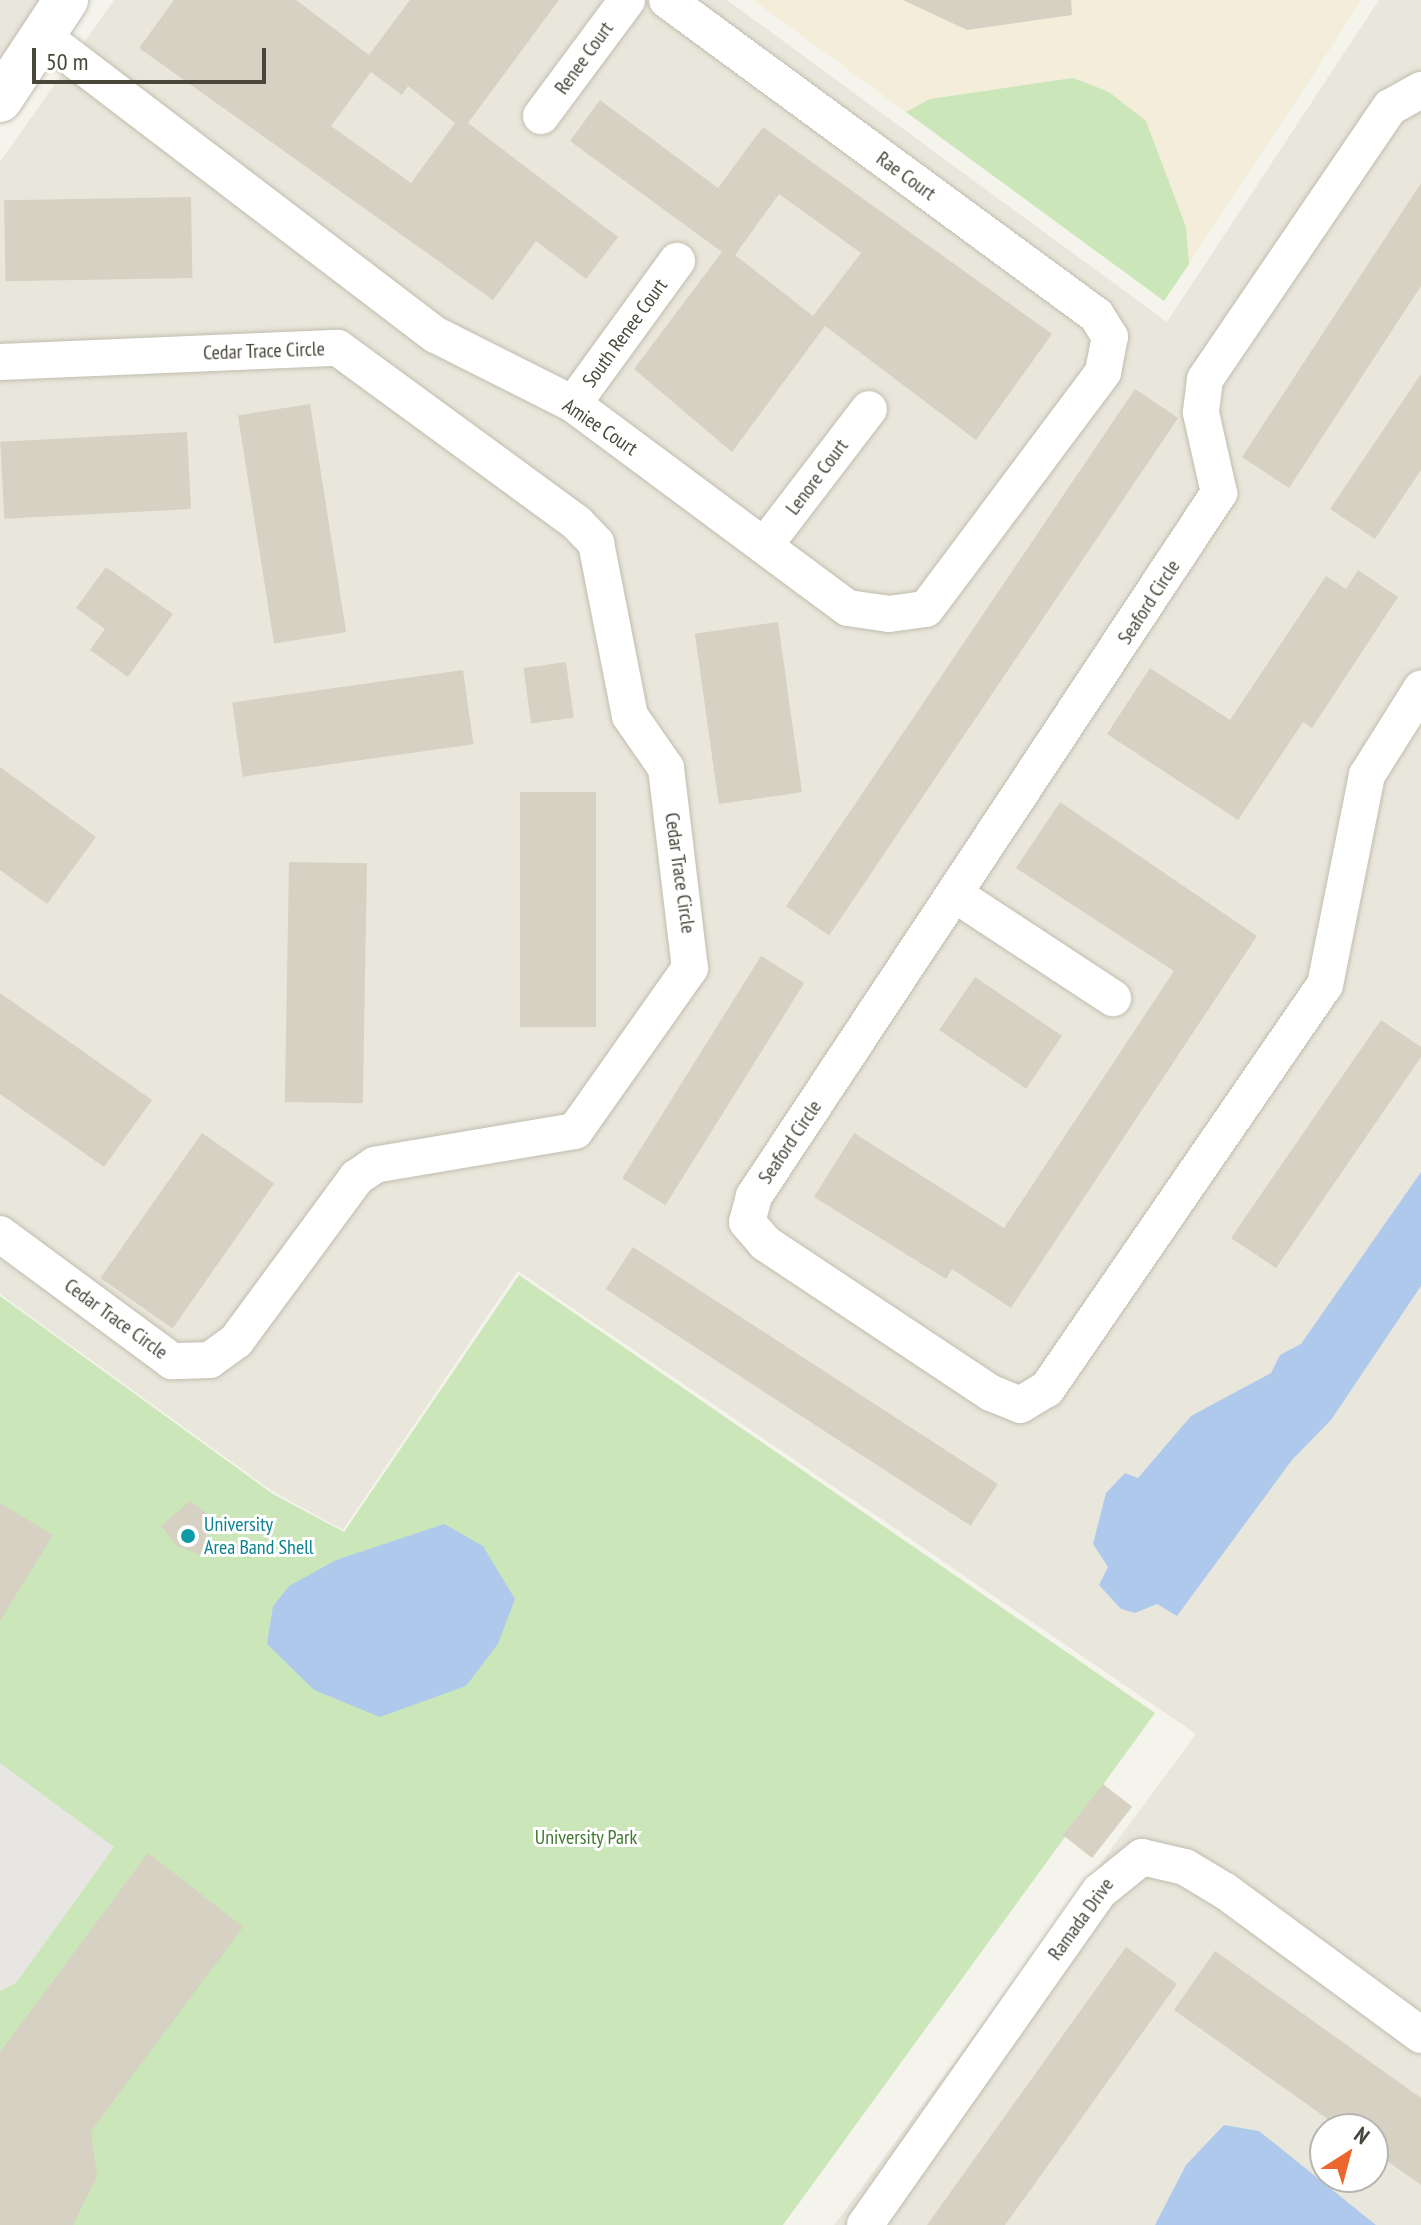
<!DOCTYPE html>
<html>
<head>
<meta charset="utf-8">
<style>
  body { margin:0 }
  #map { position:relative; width:1421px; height:2225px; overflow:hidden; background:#f5f4ec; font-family:"PT Sans Narrow",sans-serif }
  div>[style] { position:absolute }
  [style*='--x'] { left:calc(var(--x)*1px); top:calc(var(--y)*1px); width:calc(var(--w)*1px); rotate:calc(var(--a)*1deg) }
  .residential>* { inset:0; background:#e9e6db }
  .commercial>* { inset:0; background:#f4edda }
  .green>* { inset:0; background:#cbe6b9 }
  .parking>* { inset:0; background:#e7e6e3 }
  .water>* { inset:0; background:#afc9ec }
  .building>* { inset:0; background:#d6d1c3; transform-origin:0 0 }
  .roads { filter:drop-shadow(0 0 2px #c0bdaf) drop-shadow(0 0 2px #c0bdaf) }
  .minor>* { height:36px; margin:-18px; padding:0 18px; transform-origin:18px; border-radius:18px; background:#fff }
  .tertiary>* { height:44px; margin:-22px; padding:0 22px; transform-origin:22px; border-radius:22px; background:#fff }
  .dots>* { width:22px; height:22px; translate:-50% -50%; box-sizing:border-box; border:4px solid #fff; border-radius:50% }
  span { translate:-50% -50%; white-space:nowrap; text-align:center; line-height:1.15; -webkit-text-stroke:6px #fff; paint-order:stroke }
  .street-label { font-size:20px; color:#49463a }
  .culture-label { font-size:20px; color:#0d838f }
  .left { translate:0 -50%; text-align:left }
  .park-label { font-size:20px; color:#417831 }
  .north { position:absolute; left:1309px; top:2113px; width:80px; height:80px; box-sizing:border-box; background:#fff; border:2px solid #b6b5b0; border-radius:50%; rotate:36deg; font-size:22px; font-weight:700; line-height:32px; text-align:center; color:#49463a }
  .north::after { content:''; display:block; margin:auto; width:28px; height:36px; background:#ea682f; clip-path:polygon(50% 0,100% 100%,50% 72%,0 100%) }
  .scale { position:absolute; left:32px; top:48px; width:234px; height:36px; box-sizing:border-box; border:4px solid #49463a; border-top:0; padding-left:10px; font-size:24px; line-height:28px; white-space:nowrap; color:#49463a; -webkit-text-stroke:6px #fff; paint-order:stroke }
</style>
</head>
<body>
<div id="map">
  <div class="residential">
    <div style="clip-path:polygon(0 0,47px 0,0 72px)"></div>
    <div style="clip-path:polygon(evenodd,114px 0,727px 0,1167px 322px,1379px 0,1421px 0,1421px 2225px,834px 2225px,1196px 1734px,518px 1271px,343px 1530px,272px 1491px,0 1294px,0 162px,114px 0,1325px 2129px,1373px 2129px,1373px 2177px,1325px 2177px,1325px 2129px)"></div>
  </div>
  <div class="commercial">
    <div style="clip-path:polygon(753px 0,1362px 0,1189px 264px,1186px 227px,1172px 194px,1029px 85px,930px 99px,906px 112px)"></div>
  </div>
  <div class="green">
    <div style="clip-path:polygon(1073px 78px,1109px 92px,1146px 121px,1186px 227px,1189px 264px,1164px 301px,906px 112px,930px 99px)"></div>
    <div style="clip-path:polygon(519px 1275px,1155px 1713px,783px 2225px,0 2225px,0 1296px,273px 1494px,344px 1532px)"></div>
  </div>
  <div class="parking">
    <div style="clip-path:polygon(0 1763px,114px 1847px,16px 1983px,0 1991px)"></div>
  </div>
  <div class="water">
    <div style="clip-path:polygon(1421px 1172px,1421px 1286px,1331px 1420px,1292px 1460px,1177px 1616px,1157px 1604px,1135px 1613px,1121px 1609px,1099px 1585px,1108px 1567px,1093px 1544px,1106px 1493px,1125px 1473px,1138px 1478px,1191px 1416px,1271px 1373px,1280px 1355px,1301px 1344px)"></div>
    <div style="clip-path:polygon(444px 1524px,483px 1546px,515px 1599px,498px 1644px,466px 1686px,380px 1717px,314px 1690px,267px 1644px,273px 1606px,289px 1586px,336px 1560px)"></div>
    <div style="clip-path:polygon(1224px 2125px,1259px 2131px,1376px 2225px,1155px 2225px,1186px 2165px)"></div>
  </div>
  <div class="building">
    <div style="clip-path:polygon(evenodd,174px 0,296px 0,369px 55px,410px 0,559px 0,468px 123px,618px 237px,586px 279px,536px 241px,493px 300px,139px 48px,174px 0,371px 72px,402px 95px,408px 86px,455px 123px,411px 183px,331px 126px,371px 72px)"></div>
    <div style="clip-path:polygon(903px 0,1071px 0,1072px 15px,967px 30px)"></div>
    <div style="clip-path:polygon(evenodd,600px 100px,718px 188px,763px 127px,1052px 334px,976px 440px,825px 326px,732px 452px,634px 369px,722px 252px,570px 141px,600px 100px,779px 194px,861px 253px,813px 316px,735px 255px,779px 194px)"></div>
    <div style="clip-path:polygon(1421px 183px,1421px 286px,1289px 488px,1242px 457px)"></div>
    <div style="left:191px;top:197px;width:81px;height:187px;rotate:89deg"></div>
    <div style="clip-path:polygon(1421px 374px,1421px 470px,1375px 539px,1330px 509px)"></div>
    <div style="left:1135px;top:389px;width:52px;height:624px;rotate:34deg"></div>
    <div style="left:310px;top:404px;width:231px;height:73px;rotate:81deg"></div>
    <div style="left:187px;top:432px;width:77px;height:187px;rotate:87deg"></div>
    <div style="clip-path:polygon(106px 567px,173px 614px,128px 677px,90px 650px,105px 629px,76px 608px)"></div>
    <div style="clip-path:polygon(1358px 570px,1398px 597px,1312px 728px,1303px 722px,1238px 820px,1107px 734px,1150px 668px,1230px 720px,1326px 576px,1346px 589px)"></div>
    <div style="left:778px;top:622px;width:172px;height:84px;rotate:82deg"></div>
    <div style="left:566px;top:662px;width:56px;height:43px;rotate:82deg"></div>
    <div style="left:463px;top:670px;width:75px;height:233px;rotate:82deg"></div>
    <div style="clip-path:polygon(0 767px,96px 837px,47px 904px,0 870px)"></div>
    <div style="left:520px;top:792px;width:76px;height:235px"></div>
    <div style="clip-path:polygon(1060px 802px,1257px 936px,1011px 1308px,952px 1269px,946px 1279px,814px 1197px,854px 1133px,1004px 1228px,1174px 971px,1016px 868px)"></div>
    <div style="left:289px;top:862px;width:78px;height:240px;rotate:1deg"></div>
    <div style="left:761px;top:956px;width:51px;height:262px;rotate:32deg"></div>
    <div style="left:975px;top:977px;width:105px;height:64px;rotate:34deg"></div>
    <div style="clip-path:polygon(0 993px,152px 1100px,104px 1167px,0 1094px)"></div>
    <div style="clip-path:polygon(1381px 1020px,1421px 1047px,1421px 1057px,1276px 1268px,1231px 1238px)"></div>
    <div style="left:202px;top:1133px;width:88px;height:177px;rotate:35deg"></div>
    <div style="left:633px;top:1247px;width:435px;height:50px;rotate:33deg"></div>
    <div style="clip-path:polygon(190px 1501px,213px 1518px,200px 1555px,176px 1545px,161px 1526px)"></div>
    <div style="clip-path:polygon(0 1503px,53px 1535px,0 1621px)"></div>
    <div style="left:1103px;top:1784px;width:37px;height:65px;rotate:38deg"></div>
    <div style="clip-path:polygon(148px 1853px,243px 1927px,91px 2131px,97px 2176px,73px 2225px,0 2225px,0 2052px)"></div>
    <div style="clip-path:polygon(1126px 1947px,1177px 1984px,1039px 2178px,1005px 2225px,927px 2225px)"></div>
    <div style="clip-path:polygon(1215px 1951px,1421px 2098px,1421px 2185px,1373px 2151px,1373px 2129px,1342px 2129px,1174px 2010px)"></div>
  </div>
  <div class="roads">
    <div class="minor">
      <div style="--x:43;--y:36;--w:494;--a:37.3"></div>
      <div style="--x:436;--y:335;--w:153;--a:26.7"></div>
      <div style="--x:573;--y:404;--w:342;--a:36.6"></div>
      <div style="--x:848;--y:608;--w:41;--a:8.3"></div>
      <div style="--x:889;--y:614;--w:37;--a:-8"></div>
      <div style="--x:926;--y:609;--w:296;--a:-53.2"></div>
      <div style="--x:1103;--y:372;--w:36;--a:-79"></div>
      <div style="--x:1110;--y:337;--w:26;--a:-122"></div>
      <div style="--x:1096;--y:315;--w:532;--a:-143.71"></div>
      <div style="--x:1421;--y:90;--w:35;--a:151"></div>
      <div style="--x:1390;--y:107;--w:329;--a:124.2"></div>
      <div style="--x:1205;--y:379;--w:34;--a:97"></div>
      <div style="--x:1201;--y:413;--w:82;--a:77.3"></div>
      <div style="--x:1219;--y:493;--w:843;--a:123.48"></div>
      <div style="--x:754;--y:1196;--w:27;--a:105"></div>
      <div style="--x:747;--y:1222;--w:28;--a:49"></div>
      <div style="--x:765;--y:1243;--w:271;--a:33.6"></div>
      <div style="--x:991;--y:1393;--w:31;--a:22"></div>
      <div style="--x:1020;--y:1405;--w:31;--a:-31"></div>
      <div style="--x:1047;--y:1389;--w:490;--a:-55.5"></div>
      <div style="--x:1325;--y:985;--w:214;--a:-78.7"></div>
      <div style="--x:1367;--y:775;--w:102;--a:-57.9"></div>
      <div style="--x:541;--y:116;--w:144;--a:-53.4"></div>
      <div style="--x:0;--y:362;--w:338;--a:-2.4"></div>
      <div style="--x:338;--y:348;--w:296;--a:36.2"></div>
      <div style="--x:577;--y:523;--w:28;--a:46"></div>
      <div style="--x:596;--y:543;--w:176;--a:78.9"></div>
      <div style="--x:630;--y:716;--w:63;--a:55.3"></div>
      <div style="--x:666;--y:768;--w:201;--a:83.2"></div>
      <div style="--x:690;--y:968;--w:199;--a:125.2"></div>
      <div style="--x:575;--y:1131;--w:203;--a:170.4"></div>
      <div style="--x:375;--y:1165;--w:22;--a:146"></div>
      <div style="--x:357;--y:1177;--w:204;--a:126.4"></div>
      <div style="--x:236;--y:1341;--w:32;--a:144"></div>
      <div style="--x:210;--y:1360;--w:38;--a:178"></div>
      <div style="--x:172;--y:1361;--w:214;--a:-143.6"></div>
      <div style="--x:573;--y:404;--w:177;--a:-54"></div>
      <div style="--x:765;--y:545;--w:171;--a:-52.6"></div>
      <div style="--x:956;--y:895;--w:188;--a:33.3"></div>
      <div style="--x:865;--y:2225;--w:408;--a:-54.9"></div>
      <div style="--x:1100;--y:1891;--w:54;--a:-39"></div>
      <div style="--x:1142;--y:1857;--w:44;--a:13.1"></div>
      <div style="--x:1185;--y:1867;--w:47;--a:31"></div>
      <div style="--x:1225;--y:1891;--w:243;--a:36.3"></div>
    </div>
    <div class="tertiary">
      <div style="--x:0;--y:100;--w:120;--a:-56.6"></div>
    </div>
  </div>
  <div class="dots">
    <div style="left:188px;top:1536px;background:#0f9aa8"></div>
  </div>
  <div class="street-label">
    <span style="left:584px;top:58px;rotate:-54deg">Renee Court</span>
    <span style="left:906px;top:176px;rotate:36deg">Rae Court</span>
    <span style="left:625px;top:333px;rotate:-54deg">South Renee Court</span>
    <span style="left:264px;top:351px;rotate:-2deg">Cedar Trace Circle</span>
    <span style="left:600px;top:427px;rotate:34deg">Amiee Court</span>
    <span style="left:817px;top:477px;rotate:-53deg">Lenore Court</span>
    <span style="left:1149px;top:602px;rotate:-57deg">Seaford Circle</span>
    <span style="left:680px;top:873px;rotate:82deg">Cedar Trace Circle</span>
    <span style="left:790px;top:1142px;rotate:-56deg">Seaford Circle</span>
    <span style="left:116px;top:1319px;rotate:36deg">Cedar Trace Circle</span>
    <span style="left:1081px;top:1919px;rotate:-54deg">Ramada Drive</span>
  </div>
  <div class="culture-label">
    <span class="left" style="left:204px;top:1536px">University<br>Area Band Shell</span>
  </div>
  <div class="park-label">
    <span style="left:586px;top:1837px">University Park</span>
  </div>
  <div class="north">N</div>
  <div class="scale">50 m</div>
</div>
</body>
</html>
